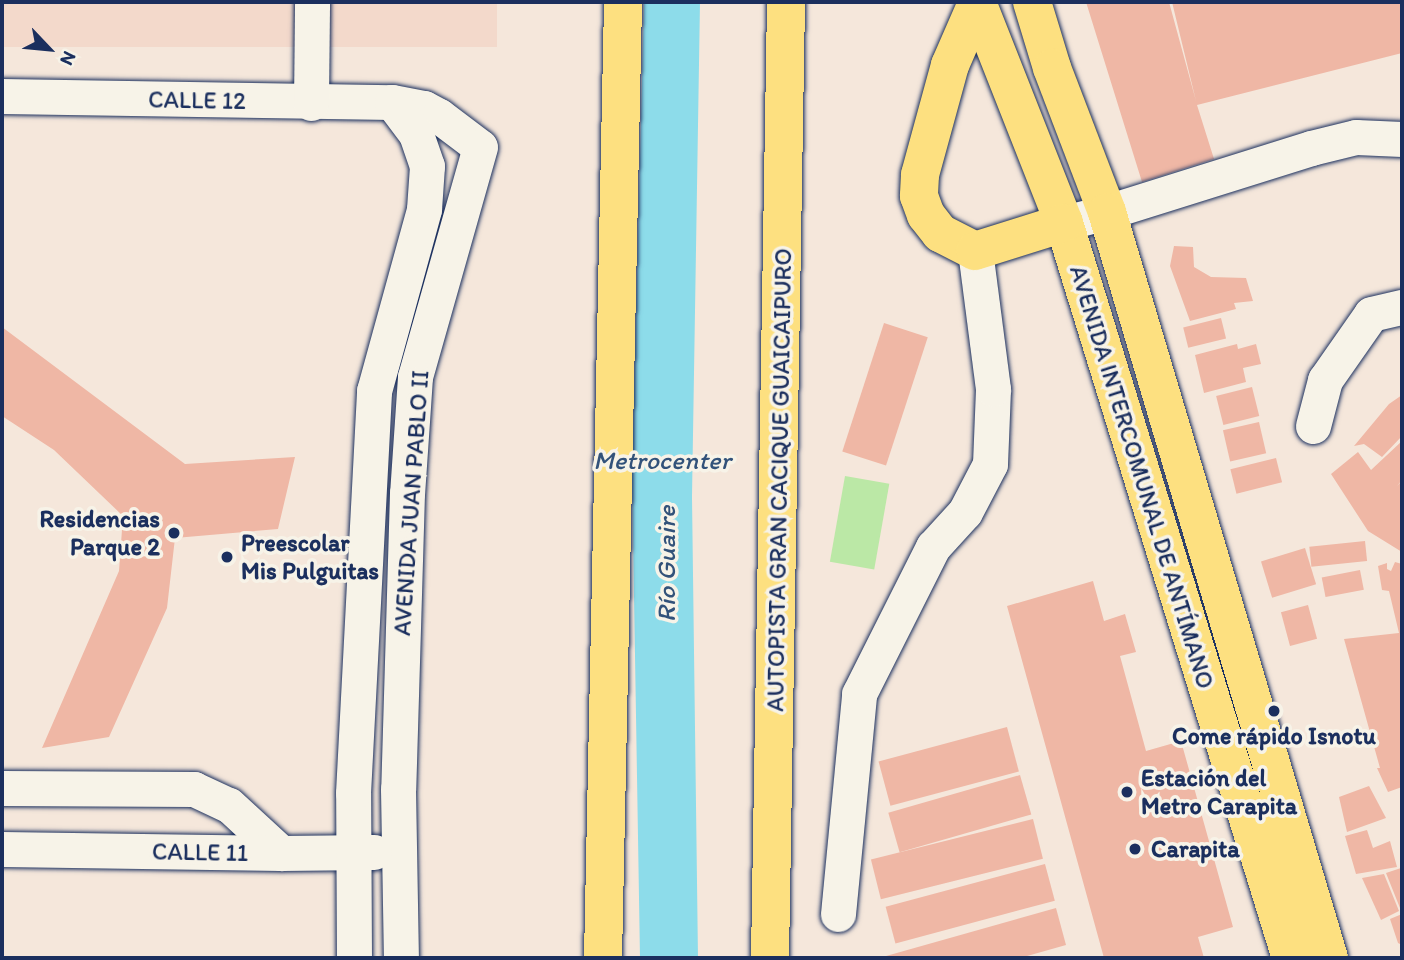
<!DOCTYPE html>
<html>
<head>
<meta charset="utf-8">
<style>
  body { margin:0 }
  #map { position:relative; width:1404px; height:960px; overflow:hidden; background:#f5e7db; font-family:Itim,sans-serif }
  div>[style] { position:absolute }
  [style*='--x'] { left:calc(var(--x)*1px); top:calc(var(--y)*1px); width:calc(var(--w)*1px); rotate:calc(var(--a)*1deg) }
  .built>* { inset:0; background:#f3d9cb; transform-origin:0 0 }
  .green>* { inset:0; background:#bbe8a6; transform-origin:0 0 }
  .water>* { inset:0; background:#8ddcea }
  .building>* { inset:0; background:#efb7a5; transform-origin:0 0 }
  .roads { filter:drop-shadow(0 0 2px #1b2f5e) drop-shadow(0 0 2px #1b2f5e) }
  .minor>* { height:35px; margin:-17.5px; padding:0 17.5px; transform-origin:17.5px; border-radius:17.5px; background:#f7f3e8 }
  .major>* { height:38px; margin:-19px; padding:0 19px; transform-origin:19px; border-radius:19px; background:#fde080 }
  .highway>* { height:38px; margin:-19px; padding:0 19px; transform-origin:19px; border-radius:19px; background:#fde080 }
  .dots>* { width:19px; height:19px; translate:-50% -50%; box-sizing:border-box; border:4px solid #f7f3e8; border-radius:50% }
  span { translate:-50% -50%; white-space:nowrap; text-align:center; line-height:1.15; -webkit-text-stroke:7px #f7f3e8; paint-order:stroke }
  .street-label { font-size:24px; color:#1b2f5e }
  .poi-label { font-size:24px; color:#1b2f5e; font-weight:700 }
  .right { translate:-100% -50%; text-align:right }
  .left { translate:0 -50%; text-align:left }
  .water-label { font-size:26px; color:#32527a; font-style:italic }
  .frame { position:absolute; inset:0; border:4px solid #1b2f5e; pointer-events:none }
  .north { position:absolute; left:14px; top:14px; width:70px; height:70px; -webkit-text-stroke:5px #f7f3e8; paint-order:stroke; rotate:116deg; font-size:19px; font-weight:700; line-height:28px; text-align:center; color:#1b2f5e }
  .north::after { content:''; display:block; margin:auto; width:24px; height:32px; background:#1b2f5e; clip-path:polygon(50% 0,100% 100%,50% 72%,0 100%) }
</style>
</head>
<body>
<div id="map">
  <div class="built">
    <div style="left:2px;top:2px;width:495px;height:45px"></div>
  </div>
  <div class="green">
    <div style="left:845px;top:476px;width:45px;height:87px;rotate:10deg"></div>
  </div>
  <div class="water">
    <div style="clip-path:polygon(644px 2px,700px 2px,692px 497px,698px 958px,640px 958px,632px 474px)"></div>
  </div>
  <div class="building">
    <div style="clip-path:polygon(1086px 2px,1169px 2px,1196px 101px,1172px 2px,1402px 2px,1402px 53px,1197px 105px,1214px 159px,1142px 182px)"></div>
    <div style="clip-path:polygon(1174px 246px,1193px 247px,1194px 267px,1211px 277px,1246px 278px,1253px 301px,1234px 303px,1236px 309px,1190px 321px,1170px 266px)"></div>
    <div style="left:1221px;top:318px;width:21px;height:39px;rotate:76deg"></div>
    <div style="left:884px;top:323px;width:46px;height:135px;rotate:18deg"></div>
    <div style="clip-path:polygon(2px 327px,185px 464px,295px 457px,278px 529px,175px 538px,167px 608px,109px 737px,42px 748px,119px 571px,123px 516px,54px 450px,2px 416px)"></div>
    <div style="clip-path:polygon(1237px 344px,1238px 349px,1256px 344px,1261px 364px,1243px 368px,1246px 382px,1204px 393px,1195px 355px)"></div>
    <div style="left:1252px;top:387px;width:30px;height:37px;rotate:76deg"></div>
    <div style="clip-path:polygon(1402px 395px,1402px 436px,1382px 457px,1364px 444px,1354px 446px,1389px 404px)"></div>
    <div style="left:1259px;top:422px;width:32px;height:37px;rotate:77deg"></div>
    <div style="clip-path:polygon(1402px 441px,1402px 480px,1397px 486px,1402px 481px,1402px 552px,1368px 531px,1331px 474px,1358px 452px,1371px 470px)"></div>
    <div style="left:1276px;top:458px;width:25px;height:47px;rotate:76deg"></div>
    <div style="left:1365px;top:541px;width:20px;height:56px;rotate:84deg"></div>
    <div style="left:1305px;top:548px;width:38px;height:46px;rotate:73deg"></div>
    <div style="clip-path:polygon(1395px 562px,1402px 564px,1402px 787px,1388px 792px,1377px 768px,1380px 768px,1344px 639px,1399px 633px,1389px 591px,1382px 590px,1378px 566px,1387px 563px,1387px 569px,1391px 571px)"></div>
    <div style="left:1360px;top:570px;width:20px;height:39px;rotate:79deg"></div>
    <div style="clip-path:polygon(1093px 581px,1104px 621px,1125px 614px,1136px 652px,1120px 656px,1146px 751px,1181px 741px,1233px 927px,1198px 937px,1204px 958px,1104px 958px,1007px 606px)"></div>
    <div style="left:1308px;top:605px;width:35px;height:28px;rotate:75deg"></div>
    <div style="left:1007px;top:727px;width:46px;height:133px;rotate:75deg"></div>
    <div style="left:1020px;top:775px;width:41px;height:137px;rotate:74deg"></div>
    <div style="clip-path:polygon(1369px 786px,1386px 818px,1347px 832px,1339px 797px)"></div>
    <div style="left:1033px;top:819px;width:41px;height:167px;rotate:76deg"></div>
    <div style="clip-path:polygon(1367px 830px,1373px 848px,1390px 841px,1397px 867px,1356px 874px,1345px 836px)"></div>
    <div style="left:1045px;top:864px;width:38px;height:165px;rotate:75deg"></div>
    <div style="clip-path:polygon(1401px 868px,1402px 870px,1402px 913px,1386px 873px)"></div>
    <div style="clip-path:polygon(1384px 874px,1399px 911px,1381px 920px,1362px 878px)"></div>
    <div style="clip-path:polygon(1056px 908px,1066px 945px,1020px 958px,879px 958px)"></div>
    <div style="clip-path:polygon(1402px 914px,1402px 945px,1398px 943px,1390px 919px)"></div>
  </div>
  <div class="roads">
    <div class="minor">
      <div style="--x:2;--y:96;--w:390;--a:0.9"></div>
      <div style="--x:392;--y:102;--w:33;--a:11"></div>
      <div style="--x:424;--y:108;--w:17;--a:28"></div>
      <div style="--x:439;--y:116;--w:51;--a:37.1"></div>
      <div style="--x:480;--y:147;--w:239;--a:105.8"></div>
      <div style="--x:415;--y:377;--w:116;--a:93.9"></div>
      <div style="--x:407;--y:493;--w:296;--a:91.7"></div>
      <div style="--x:398;--y:789;--w:169;--a:89"></div>
      <div style="--x:311;--y:103;--w:101;--a:-89.4"></div>
      <div style="--x:1064;--y:223;--w:44;--a:-14.3"></div>
      <div style="--x:1107;--y:212;--w:214;--a:-17.4"></div>
      <div style="--x:1311;--y:148;--w:46;--a:-13.7"></div>
      <div style="--x:1356;--y:137;--w:46;--a:2.5"></div>
      <div style="--x:1313;--y:426;--w:48;--a:-75.4"></div>
      <div style="--x:1325;--y:380;--w:80;--a:-55.1"></div>
      <div style="--x:1371;--y:314;--w:32;--a:-13"></div>
      <div style="--x:2;--y:788;--w:192;--a:0.3"></div>
      <div style="--x:194;--y:789;--w:38;--a:25"></div>
      <div style="--x:229;--y:805;--w:71;--a:42.7"></div>
      <div style="--x:2;--y:849;--w:279;--a:0.8"></div>
      <div style="--x:281;--y:853;--w:93;--a:-0.6"></div>
      <div style="--x:838;--y:914;--w:221;--a:-84.5"></div>
      <div style="--x:859;--y:694;--w:165;--a:-63.3"></div>
      <div style="--x:933;--y:547;--w:47;--a:-47.6"></div>
      <div style="--x:965;--y:512;--w:54;--a:-62.5"></div>
      <div style="--x:990;--y:464;--w:75;--a:-87.7"></div>
      <div style="--x:993;--y:389;--w:139;--a:-97.4"></div>
      <div style="--x:354;--y:958;--w:165;--a:-90.3"></div>
      <div style="--x:353;--y:793;--w:403;--a:-87"></div>
      <div style="--x:374;--y:391;--w:189;--a:-74.6"></div>
      <div style="--x:424;--y:209;--w:43;--a:-86"></div>
      <div style="--x:427;--y:166;--w:34;--a:-109"></div>
      <div style="--x:416;--y:134;--w:40;--a:-127"></div>
    </div>
    <div class="major">
      <div style="--x:977;--y:2;--w:238;--a:68.5"></div>
      <div style="--x:1064;--y:223;--w:769;--a:72.84"></div>
      <div style="--x:1032;--y:2;--w:69;--a:73.1"></div>
      <div style="--x:1052;--y:68;--w:154;--a:69.1"></div>
      <div style="--x:1107;--y:212;--w:778;--a:73.43"></div>
      <div style="--x:977;--y:3;--w:68;--a:113.5"></div>
      <div style="--x:950;--y:65;--w:114;--a:105.3"></div>
      <div style="--x:920;--y:175;--w:21;--a:93"></div>
      <div style="--x:919;--y:196;--w:20;--a:70"></div>
      <div style="--x:926;--y:215;--w:23;--a:52"></div>
      <div style="--x:940;--y:233;--w:39;--a:27"></div>
      <div style="--x:975;--y:251;--w:93;--a:-17.5"></div>
    </div>
    <div class="highway">
      <div style="--x:603;--y:958;--w:956;--a:-88.8"></div>
      <div style="--x:770;--y:958;--w:956;--a:-89.04"></div>
    </div>
  </div>
  <div class="dots">
    <div style="left:174px;top:533px;background:#1b2f5e"></div>
    <div style="left:227px;top:557px;background:#1b2f5e"></div>
    <div style="left:1274px;top:711px;background:#1b2f5e"></div>
    <div style="left:1127px;top:792px;background:#1b2f5e"></div>
    <div style="left:1135px;top:849px;background:#1b2f5e"></div>
  </div>
  <div class="street-label">
    <span style="left:197px;top:100px;rotate:1deg">CALLE 12</span>
    <span style="left:1142px;top:477px;rotate:73deg">AVENIDA INTERCOMUNAL DE ANTÍMANO</span>
    <span style="left:779px;top:480px;rotate:-89deg">AUTOPISTA GRAN CACIQUE GUAICAIPURO</span>
    <span style="left:411px;top:503px;rotate:-86deg">AVENIDA JUAN PABLO II</span>
    <span style="left:200px;top:852px;rotate:1deg">CALLE 11</span>
  </div>
  <div class="poi-label">
    <span class="right" style="left:160px;top:533px">Residencias<br>Parque 2</span>
    <span class="left" style="left:241px;top:557px">Preescolar<br>Mis Pulguitas</span>
    <span style="left:1274px;top:736px">Come rápido Isnotu</span>
    <span class="left" style="left:1141px;top:792px">Estación del<br>Metro Carapita</span>
    <span class="left" style="left:1151px;top:849px">Carapita</span>
  </div>
  <div class="water-label">
    <span style="left:662px;top:461px">Metrocenter</span>
    <span style="left:667px;top:564px;rotate:-90deg">Río Guaire</span>
  </div>
  <div class="frame"></div>
  <div class="north">N</div>
</div>
</body>
</html>
